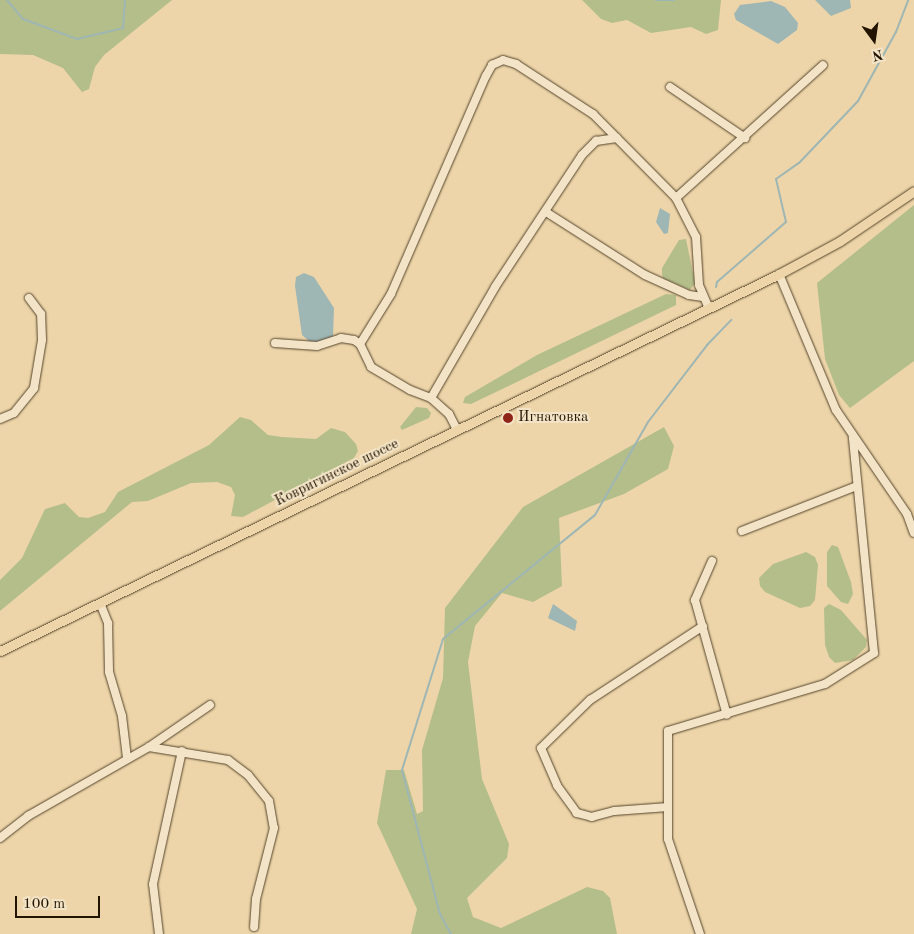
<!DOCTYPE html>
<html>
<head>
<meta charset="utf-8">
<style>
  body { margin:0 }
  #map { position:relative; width:914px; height:934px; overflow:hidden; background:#edd5a9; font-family:"Old Standard TT",serif }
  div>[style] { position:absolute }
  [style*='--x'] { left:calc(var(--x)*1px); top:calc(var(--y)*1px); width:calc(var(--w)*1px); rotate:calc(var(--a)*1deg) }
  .green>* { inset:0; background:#b4be8b }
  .water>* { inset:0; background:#9eb6b4 }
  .stream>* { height:2px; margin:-1px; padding:0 1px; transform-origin:1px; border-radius:1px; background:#9eb6b4 }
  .roads { filter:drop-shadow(0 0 1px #55442b) drop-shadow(0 0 1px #55442b) }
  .minor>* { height:8px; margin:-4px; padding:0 4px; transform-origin:4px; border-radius:4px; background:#f3e4c7 }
  .major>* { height:9px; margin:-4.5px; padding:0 4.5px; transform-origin:4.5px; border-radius:4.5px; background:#edd5a9 }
  .dots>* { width:14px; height:14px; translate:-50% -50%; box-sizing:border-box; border:2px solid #f3e4c7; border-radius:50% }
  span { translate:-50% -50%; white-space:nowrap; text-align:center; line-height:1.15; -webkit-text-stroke:4px #f3e4c7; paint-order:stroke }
  .poi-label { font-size:15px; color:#221401 }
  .left { translate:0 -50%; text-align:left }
  .street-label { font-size:15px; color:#221401 }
  .north { position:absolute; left:849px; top:15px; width:50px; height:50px; -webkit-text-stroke:4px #f3e4c7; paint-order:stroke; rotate:166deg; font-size:14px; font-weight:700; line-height:20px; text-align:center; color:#221401 }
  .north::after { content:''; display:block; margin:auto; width:18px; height:22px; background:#221401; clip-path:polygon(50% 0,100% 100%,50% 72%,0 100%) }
  .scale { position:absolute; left:15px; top:896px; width:85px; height:22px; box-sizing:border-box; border:2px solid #221401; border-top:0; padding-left:6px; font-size:15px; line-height:18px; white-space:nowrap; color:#221401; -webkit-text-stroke:4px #f3e4c7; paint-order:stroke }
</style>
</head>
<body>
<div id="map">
  <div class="green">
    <div style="clip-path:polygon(0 0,172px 0,104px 55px,95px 67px,89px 89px,82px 92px,63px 68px,33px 55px,0 54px)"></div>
    <div style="clip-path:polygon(582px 0,721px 0,718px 30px,706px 34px,691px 27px,651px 33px,627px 20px,612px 23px,601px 19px)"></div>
    <div style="clip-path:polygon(914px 205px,914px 361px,850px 408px,839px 395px,825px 359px,817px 283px)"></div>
    <div style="clip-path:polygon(686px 239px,695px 283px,690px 290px,663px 278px,662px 274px,662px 268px,679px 240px)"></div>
    <div style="clip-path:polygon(666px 294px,676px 295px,676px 305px,471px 404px,463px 403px,465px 397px,537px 355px)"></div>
    <div style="clip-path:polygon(416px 407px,427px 408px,431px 413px,429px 418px,402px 430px,400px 427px)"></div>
    <div style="clip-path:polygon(240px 417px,251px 420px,268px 435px,282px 437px,316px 439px,331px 428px,345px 432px,356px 444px,358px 451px,354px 458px,243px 517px,231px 516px,235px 495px,231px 487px,217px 482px,191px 483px,148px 501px,132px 502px,0 611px,0 580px,22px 558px,45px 509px,65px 503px,79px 517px,88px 518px,105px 512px,118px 492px,209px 445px)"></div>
    <div style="clip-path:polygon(664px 427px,674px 446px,668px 469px,624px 494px,559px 518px,562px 586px,533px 602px,502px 593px,475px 626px,468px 662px,482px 779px,509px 844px,507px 858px,467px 898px,473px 917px,501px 928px,587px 887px,603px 891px,610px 898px,617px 934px,411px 934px,417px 909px,377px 823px,386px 770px,404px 770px,417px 814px,423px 811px,422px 750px,443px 678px,445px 608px,523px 507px)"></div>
    <div style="clip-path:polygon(832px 545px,838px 547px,851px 582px,853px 594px,848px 604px,841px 602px,827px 586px,827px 552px)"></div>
    <div style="clip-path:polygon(806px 552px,815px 557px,818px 565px,815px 600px,810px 606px,800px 608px,765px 592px,760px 586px,759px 578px,773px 564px)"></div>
    <div style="clip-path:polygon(829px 604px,841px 610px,867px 640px,866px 647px,853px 660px,835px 663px,829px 657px,825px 645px,824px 608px)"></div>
  </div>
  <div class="water">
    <div style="clip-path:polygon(815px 0,850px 0,851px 8px,831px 16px)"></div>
    <div style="clip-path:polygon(771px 1px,785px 7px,798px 23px,797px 30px,778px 44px,736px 20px,734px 14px,740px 5px)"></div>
    <div style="clip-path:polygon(660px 208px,670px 214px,668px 233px,664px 234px,656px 222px)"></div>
    <div style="clip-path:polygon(304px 273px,314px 277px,334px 308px,333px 337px,317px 342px,310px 342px,302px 335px,295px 286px,296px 277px)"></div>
    <div style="clip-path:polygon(553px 604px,577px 621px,575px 631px,548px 618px)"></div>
  </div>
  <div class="stream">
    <div style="--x:7;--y:0;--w:25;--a:50"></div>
    <div style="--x:23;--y:19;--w:58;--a:20.3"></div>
    <div style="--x:77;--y:39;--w:47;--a:-13.4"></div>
    <div style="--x:123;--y:28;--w:28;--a:-86"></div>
    <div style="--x:656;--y:0;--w:18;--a:0"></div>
    <div style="--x:716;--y:287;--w:5;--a:-79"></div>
    <div style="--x:717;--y:282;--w:91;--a:-41"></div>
    <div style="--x:786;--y:222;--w:44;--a:-103.1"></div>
    <div style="--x:776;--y:179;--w:28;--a:-35"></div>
    <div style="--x:799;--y:163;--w:86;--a:-46.4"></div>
    <div style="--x:858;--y:101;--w:79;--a:-61.2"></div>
    <div style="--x:896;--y:32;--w:34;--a:-69"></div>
    <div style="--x:451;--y:934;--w:23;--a:-119"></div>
    <div style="--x:440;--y:914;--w:149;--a:-104.8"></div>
    <div style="--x:402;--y:770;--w:137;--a:-72.6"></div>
    <div style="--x:443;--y:639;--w:196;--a:-39.2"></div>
    <div style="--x:595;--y:515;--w:107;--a:-60.3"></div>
    <div style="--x:648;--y:422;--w:97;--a:-52.5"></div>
    <div style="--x:707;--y:345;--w:35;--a:-46"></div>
  </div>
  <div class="roads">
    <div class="minor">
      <div style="--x:670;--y:87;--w:91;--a:34.2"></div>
      <div style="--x:676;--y:198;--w:198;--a:-42.1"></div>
      <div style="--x:546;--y:212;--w:117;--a:32.5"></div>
      <div style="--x:645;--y:275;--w:48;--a:24.4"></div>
      <div style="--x:689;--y:295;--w:14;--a:8"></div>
      <div style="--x:779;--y:274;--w:147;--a:67.3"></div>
      <div style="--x:836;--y:410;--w:126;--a:55.7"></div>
      <div style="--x:907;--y:514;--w:20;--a:70"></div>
      <div style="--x:275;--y:343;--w:42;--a:4.1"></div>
      <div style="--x:317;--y:346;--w:25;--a:-18"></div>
      <div style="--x:341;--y:338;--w:13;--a:9"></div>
      <div style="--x:354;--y:340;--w:7;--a:34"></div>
      <div style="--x:360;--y:344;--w:25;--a:64"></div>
      <div style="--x:371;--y:367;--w:45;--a:30.5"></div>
      <div style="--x:410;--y:390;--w:22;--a:21"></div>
      <div style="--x:431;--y:398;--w:24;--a:42"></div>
      <div style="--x:449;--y:414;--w:18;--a:63"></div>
      <div style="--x:360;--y:344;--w:59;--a:-58.2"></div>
      <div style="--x:391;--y:294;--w:238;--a:-66.5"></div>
      <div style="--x:486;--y:76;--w:13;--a:-61"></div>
      <div style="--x:492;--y:65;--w:12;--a:-24"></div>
      <div style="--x:503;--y:60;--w:14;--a:17"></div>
      <div style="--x:516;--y:64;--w:92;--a:33"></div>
      <div style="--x:593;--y:114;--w:118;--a:45.3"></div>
      <div style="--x:676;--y:198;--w:44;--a:62.9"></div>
      <div style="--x:696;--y:237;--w:48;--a:86.4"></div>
      <div style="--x:699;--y:285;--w:23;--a:67"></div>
      <div style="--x:431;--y:398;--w:128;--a:-60"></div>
      <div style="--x:495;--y:287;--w:158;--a:-56.6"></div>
      <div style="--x:582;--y:155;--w:20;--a:-45"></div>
      <div style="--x:596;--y:141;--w:21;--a:-8"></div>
      <div style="--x:0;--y:419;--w:15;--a:-23"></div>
      <div style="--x:14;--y:413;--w:32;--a:-51"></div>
      <div style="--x:34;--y:388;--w:49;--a:-80.5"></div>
      <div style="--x:42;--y:340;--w:26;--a:-92"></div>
      <div style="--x:41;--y:314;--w:20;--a:-127"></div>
      <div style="--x:742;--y:531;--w:123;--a:-21.4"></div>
      <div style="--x:712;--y:561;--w:43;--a:113.6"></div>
      <div style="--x:695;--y:600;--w:119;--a:74.5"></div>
      <div style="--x:100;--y:603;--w:22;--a:68"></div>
      <div style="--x:108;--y:623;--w:49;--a:88.8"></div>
      <div style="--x:109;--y:672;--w:46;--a:73.5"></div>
      <div style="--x:122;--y:716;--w:42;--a:83.2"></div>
      <div style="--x:149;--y:747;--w:80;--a:9.3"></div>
      <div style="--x:228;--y:760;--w:25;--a:37"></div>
      <div style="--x:248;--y:775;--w:33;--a:51"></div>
      <div style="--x:269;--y:801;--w:27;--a:80"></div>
      <div style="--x:274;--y:828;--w:73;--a:104.2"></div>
      <div style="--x:256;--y:899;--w:28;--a:94"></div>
      <div style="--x:668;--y:807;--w:54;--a:175.8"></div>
      <div style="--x:614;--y:811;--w:23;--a:165"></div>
      <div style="--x:592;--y:817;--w:16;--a:-165"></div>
      <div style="--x:577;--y:813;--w:34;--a:-126"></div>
      <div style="--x:557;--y:785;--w:40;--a:-113.4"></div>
      <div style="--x:541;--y:748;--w:69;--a:-44.4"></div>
      <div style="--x:590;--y:700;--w:135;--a:-33.2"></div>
      <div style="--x:0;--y:838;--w:36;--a:-38"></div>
      <div style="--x:28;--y:816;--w:139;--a:-29.7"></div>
      <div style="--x:149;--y:747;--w:74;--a:-34.5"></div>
      <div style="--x:159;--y:934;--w:50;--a:-96.8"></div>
      <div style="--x:153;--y:884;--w:136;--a:-77.7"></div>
      <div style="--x:700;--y:934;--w:100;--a:-108.6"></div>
      <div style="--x:668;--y:839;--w:108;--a:-90"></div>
      <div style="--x:668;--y:731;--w:164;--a:-16.7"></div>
      <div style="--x:825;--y:684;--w:58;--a:-32.3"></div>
      <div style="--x:874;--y:653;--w:217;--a:-95.6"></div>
    </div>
    <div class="major">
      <div style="--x:0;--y:651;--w:865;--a:-25.82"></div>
      <div style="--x:779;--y:274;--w:69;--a:-28.4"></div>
      <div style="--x:840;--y:241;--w:89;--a:-34"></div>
    </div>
  </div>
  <div class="dots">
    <div style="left:508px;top:418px;background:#8f2418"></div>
  </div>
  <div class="poi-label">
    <span class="left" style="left:518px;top:418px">Игнатовка</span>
  </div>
  <div class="street-label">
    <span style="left:337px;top:473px;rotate:-26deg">Ковригинское шоссе</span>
  </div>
  <div class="north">N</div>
  <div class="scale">100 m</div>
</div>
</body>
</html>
